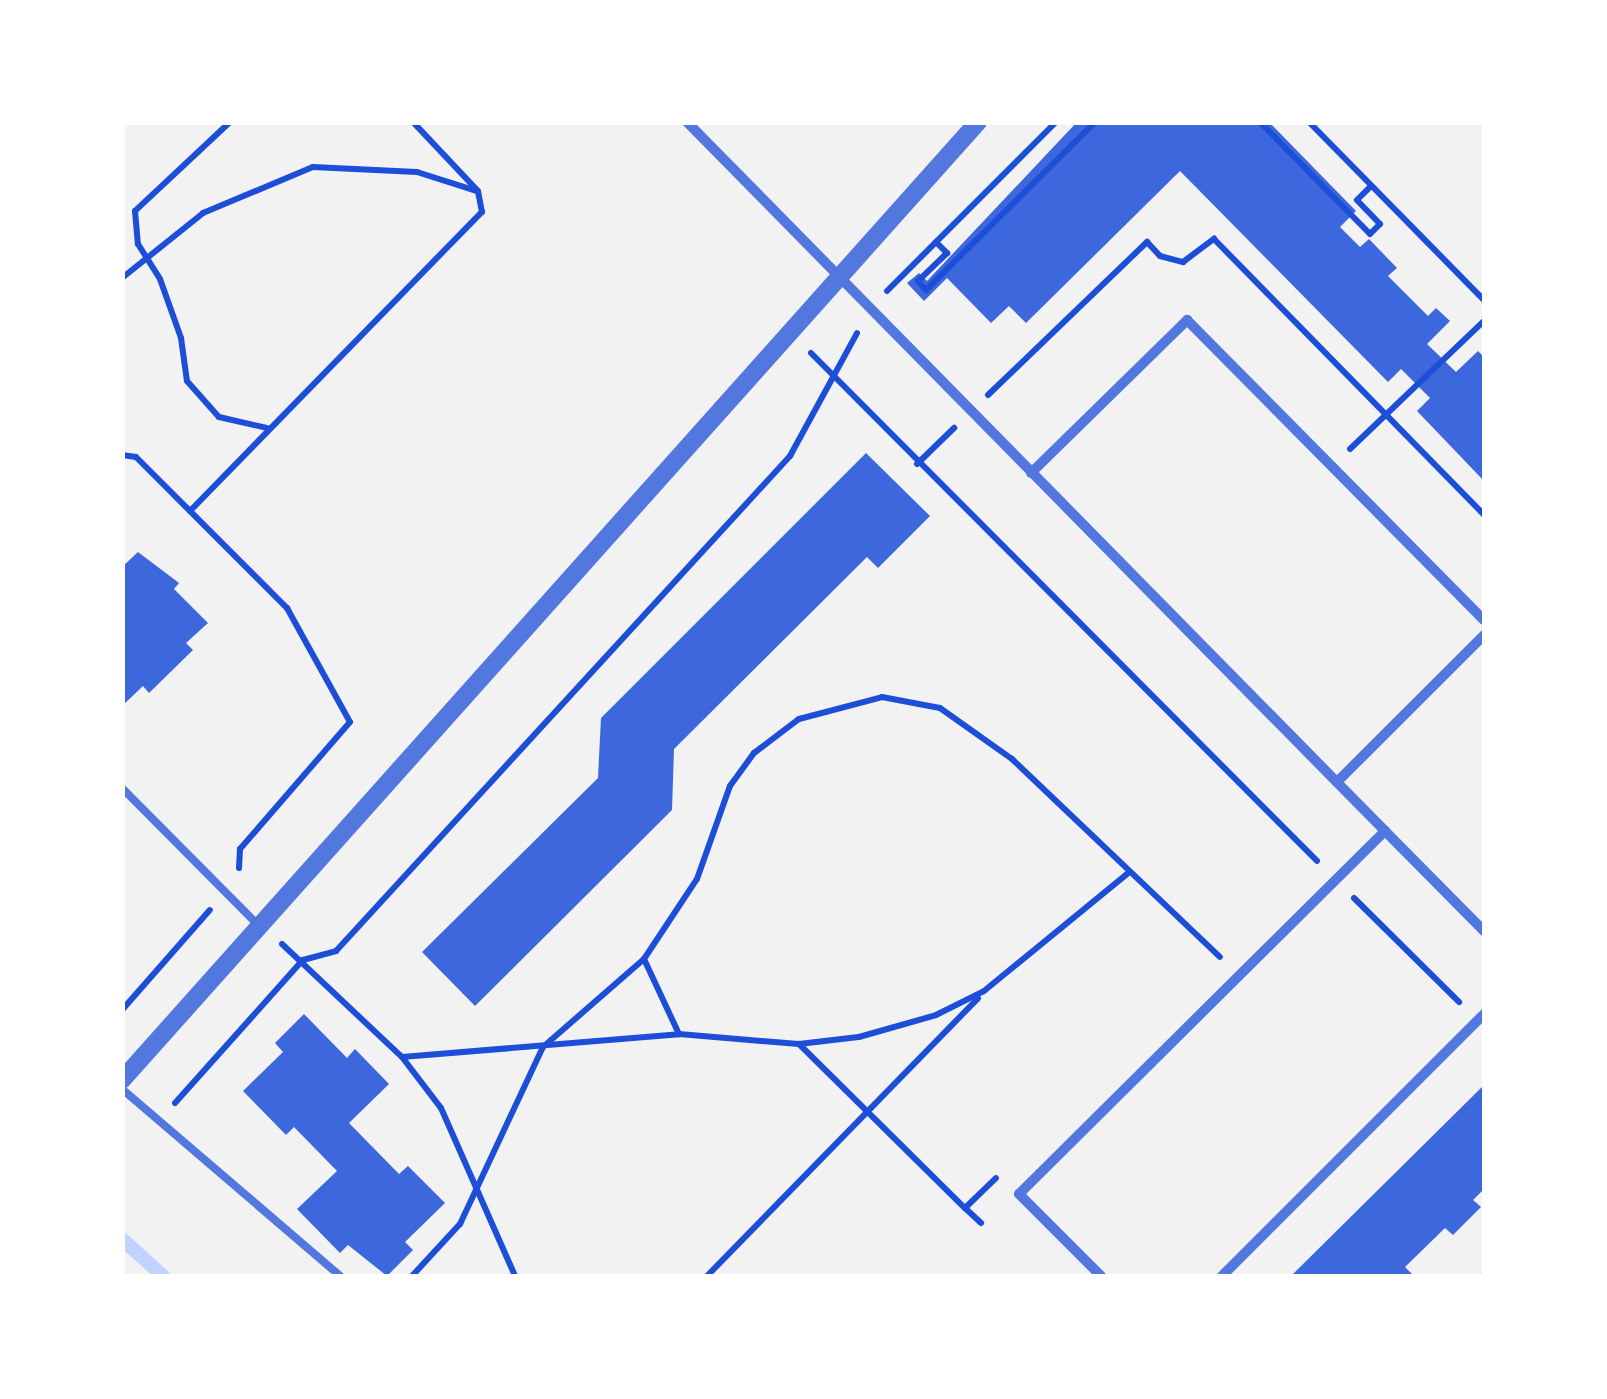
<!DOCTYPE html>
<html>
<head>
<meta charset="utf-8">
<style>
  body { margin:0 }
  #map { position:relative; width:1607px; height:1399px; overflow:hidden; background:#f2f2f2; font-family:"Noto Sans",sans-serif }
  div>[style] { position:absolute }
  [style*='--x'] { left:calc(var(--x)*1px); top:calc(var(--y)*1px); width:calc(var(--w)*1px); rotate:calc(var(--a)*1deg) }
  .stream>* { height:14px; margin:-7px; padding:0 7px; transform-origin:7px; border-radius:7px; background:#bfd3fe }
  .building>* { inset:0; background:#3d67dc }
  .path>* { height:6px; margin:-3px; padding:0 3px; transform-origin:3px; border-radius:3px; background:#1d4ed8 }
  .service>* { height:8px; margin:-4px; padding:0 4px; transform-origin:4px; border-radius:4px; background:#5277de }
  .minor>* { height:10px; margin:-5px; padding:0 5px; transform-origin:5px; border-radius:5px; background:#5277de }
  .tertiary>* { height:18px; margin:-9px; padding:0 9px; transform-origin:9px; border-radius:9px; background:#5277de }
  span { translate:-50% -50%; white-space:nowrap; text-align:center; line-height:1.15; -webkit-text-stroke:9px #fff; paint-order:stroke }
  .frame { position:absolute; inset:0; border:125px solid #fff; pointer-events:none }
</style>
</head>
<body>
<div id="map">
  <div class="stream">
    <div style="--x:122;--y:1239;--w:55;--a:42.1"></div>
  </div>
  <div class="building">
    <div style="clip-path:polygon(1077px 122px,1269px 122px,1356px 211px,1340px 227px,1360px 247px,1369px 239px,1397px 268px,1388px 276px,1428px 316px,1436px 308px,1450px 321px,1427px 344px,1456px 372px,1478px 351px,1484px 357px,1484px 481px,1417px 411px,1430px 398px,1401px 369px,1388px 382px,1180px 171px,1026px 323px,1009px 306px,991px 323px,947px 278px,924px 301px,907px 283px,919px 273px,927px 281px)"></div>
    <div style="clip-path:polygon(866px 453px,930px 516px,878px 568px,867px 557px,674px 749px,672px 810px,475px 1006px,422px 952px,598px 778px,601px 718px)"></div>
    <div style="clip-path:polygon(138px 552px,179px 583px,174px 589px,208px 623px,186px 643px,193px 650px,149px 693px,143px 686px,122px 706px,122px 567px)"></div>
    <div style="clip-path:polygon(304px 1014px,347px 1058px,355px 1049px,389px 1084px,349px 1123px,399px 1174px,408px 1166px,445px 1203px,405px 1242px,413px 1250px,387px 1276px,348px 1245px,340px 1253px,297px 1209px,337px 1171px,294px 1127px,286px 1135px,243px 1091px,283px 1052px,275px 1043px)"></div>
    <div style="clip-path:polygon(1484px 1085px,1484px 1189px,1473px 1200px,1481px 1207px,1453px 1235px,1445px 1228px,1405px 1267px,1414px 1276px,1291px 1276px)"></div>
  </div>
  <div class="path">
    <div style="--x:230;--y:122;--w:130;--a:136.9"></div>
    <div style="--x:135;--y:211;--w:33;--a:85"></div>
    <div style="--x:138;--y:244;--w:41;--a:57.8"></div>
    <div style="--x:160;--y:279;--w:63;--a:70.4"></div>
    <div style="--x:181;--y:338;--w:43;--a:82.1"></div>
    <div style="--x:187;--y:381;--w:48;--a:48.4"></div>
    <div style="--x:219;--y:417;--w:49;--a:12.9"></div>
    <div style="--x:1260;--y:122;--w:157;--a:45.5"></div>
    <div style="--x:1370;--y:234;--w:14;--a:-45"></div>
    <div style="--x:1380;--y:224;--w:33;--a:-134"></div>
    <div style="--x:1357;--y:200;--w:20;--a:-45"></div>
    <div style="--x:1309;--y:122;--w:250;--a:45.5"></div>
    <div style="--x:936;--y:242;--w:16;--a:45"></div>
    <div style="--x:947;--y:253;--w:40;--a:136"></div>
    <div style="--x:918;--y:281;--w:12;--a:48"></div>
    <div style="--x:926;--y:290;--w:238;--a:-44.8"></div>
    <div style="--x:122;--y:278;--w:104;--a:-38.7"></div>
    <div style="--x:203;--y:213;--w:119;--a:-22.7"></div>
    <div style="--x:313;--y:167;--w:104;--a:2.8"></div>
    <div style="--x:417;--y:172;--w:63;--a:17.6"></div>
    <div style="--x:887;--y:291;--w:239;--a:-45"></div>
    <div style="--x:811;--y:353;--w:717;--a:45.11"></div>
    <div style="--x:988;--y:395;--w:221;--a:-43.9"></div>
    <div style="--x:1147;--y:242;--w:19;--a:47"></div>
    <div style="--x:1160;--y:256;--w:24;--a:15"></div>
    <div style="--x:1183;--y:262;--w:39;--a:-37"></div>
    <div style="--x:1214;--y:239;--w:386;--a:45.6"></div>
    <div style="--x:1350;--y:449;--w:185;--a:-43.7"></div>
    <div style="--x:122;--y:455;--w:14;--a:8"></div>
    <div style="--x:136;--y:457;--w:214;--a:45"></div>
    <div style="--x:287;--y:608;--w:130;--a:61.1"></div>
    <div style="--x:350;--y:722;--w:168;--a:130.9"></div>
    <div style="--x:240;--y:849;--w:19;--a:93"></div>
    <div style="--x:917;--y:464;--w:52;--a:-44.2"></div>
    <div style="--x:190;--y:511;--w:418;--a:-45.7"></div>
    <div style="--x:482;--y:212;--w:21;--a:-101"></div>
    <div style="--x:478;--y:191;--w:95;--a:-133.3"></div>
    <div style="--x:1354;--y:898;--w:148;--a:44.7"></div>
    <div style="--x:282;--y:944;--w:165;--a:43.3"></div>
    <div style="--x:402;--y:1057;--w:64;--a:52.6"></div>
    <div style="--x:441;--y:1108;--w:184;--a:66.2"></div>
    <div style="--x:644;--y:959;--w:83;--a:65"></div>
    <div style="--x:122;--y:1010;--w:133;--a:-48.7"></div>
    <div style="--x:799;--y:1044;--w:233;--a:44.7"></div>
    <div style="--x:965;--y:1208;--w:43;--a:-44.1"></div>
    <div style="--x:402;--y:1057;--w:278;--a:-4.7"></div>
    <div style="--x:679;--y:1034;--w:120;--a:4.8"></div>
    <div style="--x:799;--y:1044;--w:60;--a:-6.7"></div>
    <div style="--x:859;--y:1037;--w:80;--a:-15.9"></div>
    <div style="--x:936;--y:1015;--w:54;--a:-26.6"></div>
    <div style="--x:984;--y:991;--w:185;--a:-39.3"></div>
    <div style="--x:175;--y:1103;--w:192;--a:-48.2"></div>
    <div style="--x:303;--y:960;--w:34;--a:-15"></div>
    <div style="--x:336;--y:951;--w:672;--a:-47.47"></div>
    <div style="--x:790;--y:456;--w:140;--a:-61.4"></div>
    <div style="--x:965;--y:1208;--w:22;--a:43"></div>
    <div style="--x:412;--y:1276;--w:71;--a:-47.3"></div>
    <div style="--x:460;--y:1224;--w:195;--a:-64.9"></div>
    <div style="--x:543;--y:1047;--w:134;--a:-41.1"></div>
    <div style="--x:644;--y:959;--w:96;--a:-56.5"></div>
    <div style="--x:697;--y:879;--w:99;--a:-70.5"></div>
    <div style="--x:730;--y:786;--w:41;--a:-54"></div>
    <div style="--x:754;--y:753;--w:56;--a:-37.1"></div>
    <div style="--x:799;--y:719;--w:86;--a:-14.8"></div>
    <div style="--x:882;--y:697;--w:59;--a:10.7"></div>
    <div style="--x:940;--y:708;--w:88;--a:35.3"></div>
    <div style="--x:1012;--y:759;--w:287;--a:43.6"></div>
    <div style="--x:707;--y:1276;--w:388;--a:-45.7"></div>
  </div>
  <div class="service">
    <div style="--x:122;--y:788;--w:196;--a:45.2"></div>
    <div style="--x:122;--y:1089;--w:287;--a:40.6"></div>
  </div>
  <div class="minor">
    <div style="--x:687;--y:122;--w:995;--a:45.45"></div>
    <div style="--x:1385;--y:831;--w:515;--a:135.24"></div>
    <div style="--x:1019;--y:1194;--w:116;--a:45"></div>
    <div style="--x:1031;--y:473;--w:219;--a:-44.4"></div>
    <div style="--x:1187;--y:320;--w:422;--a:45.3"></div>
    <div style="--x:1337;--y:782;--w:208;--a:-45"></div>
    <div style="--x:1385;--y:831;--w:141;--a:45.3"></div>
    <div style="--x:1222;--y:1276;--w:371;--a:-45"></div>
  </div>
  <div class="tertiary">
    <div style="--x:122;--y:1080;--w:1285;--a:-48.22"></div>
  </div>
  <div class="frame"></div>
</div>
</body>
</html>
